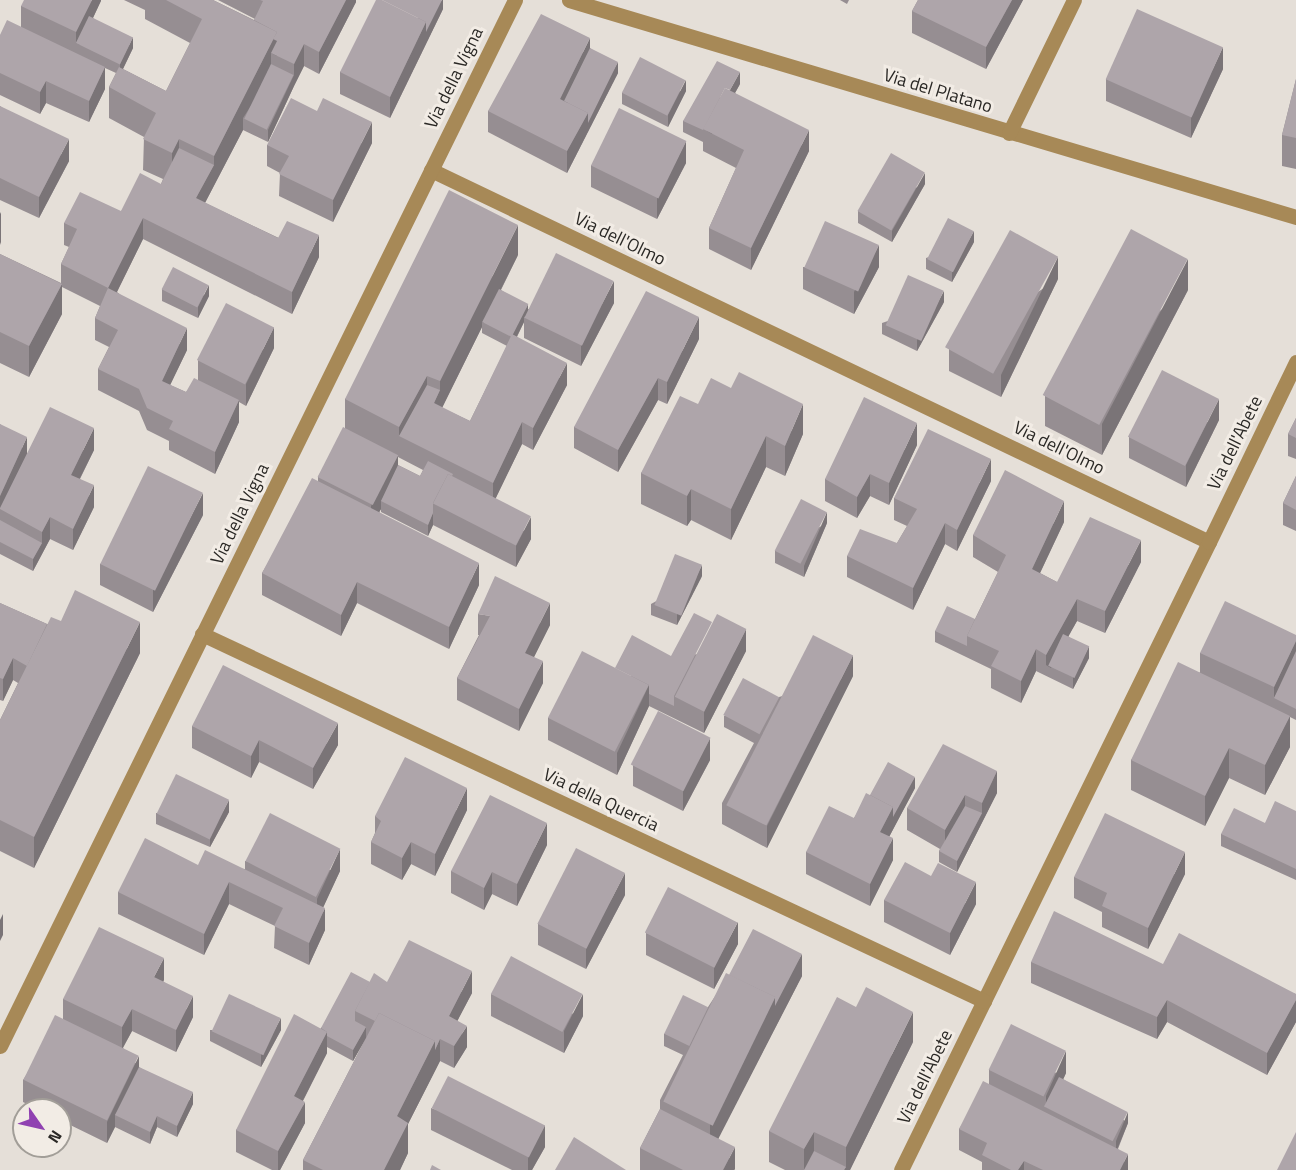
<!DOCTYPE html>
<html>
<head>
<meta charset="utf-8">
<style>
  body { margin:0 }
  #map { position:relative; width:1296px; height:1170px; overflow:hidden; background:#e5dfd8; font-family:"Titillium Web",sans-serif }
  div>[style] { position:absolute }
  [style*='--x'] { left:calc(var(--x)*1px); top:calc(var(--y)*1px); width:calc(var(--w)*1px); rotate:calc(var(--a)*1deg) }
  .minor>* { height:15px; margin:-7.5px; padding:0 7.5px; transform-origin:7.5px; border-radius:7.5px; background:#a78957 }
  .wall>* { inset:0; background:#968e92 }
  .shaded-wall>* { inset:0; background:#7a7477 }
  .building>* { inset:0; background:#aea5aa; transform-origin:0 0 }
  span { translate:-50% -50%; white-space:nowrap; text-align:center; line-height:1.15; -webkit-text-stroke:6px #f2ece5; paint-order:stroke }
  .street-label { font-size:18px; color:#2a2825 }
  .north { position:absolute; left:12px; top:1098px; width:60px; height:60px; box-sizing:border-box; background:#f2ece5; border:2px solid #a29e98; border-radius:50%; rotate:124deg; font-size:16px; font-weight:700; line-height:24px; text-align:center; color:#2a2825 }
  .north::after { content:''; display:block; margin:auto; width:21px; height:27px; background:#9041b1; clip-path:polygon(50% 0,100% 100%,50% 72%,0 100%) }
</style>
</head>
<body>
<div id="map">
  <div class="minor">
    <div style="--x:569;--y:0;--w:759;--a:16.62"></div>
    <div style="--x:1009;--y:133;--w:148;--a:-64"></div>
    <div style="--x:431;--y:170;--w:862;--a:25.55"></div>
    <div style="--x:1209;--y:542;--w:699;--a:116.13"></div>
    <div style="--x:1209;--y:542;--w:200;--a:-64.2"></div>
    <div style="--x:202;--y:634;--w:864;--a:25.14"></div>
    <div style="--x:0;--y:1046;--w:1166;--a:-63.79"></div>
  </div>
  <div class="wall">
    <div style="clip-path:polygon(101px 0,93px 18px,133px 48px,123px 69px,166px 91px,190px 43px,145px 19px,145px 10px,124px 0,213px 0,254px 20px,255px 19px,218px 0,356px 0,356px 2px,319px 74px,304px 66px,294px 86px,268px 142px,243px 130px,205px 203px,319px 257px,292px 314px,143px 239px,117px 292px,187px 350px,170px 385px,186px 392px,198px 380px,198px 360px,274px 348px,246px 406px,239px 402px,239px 422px,215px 474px,169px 450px,169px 441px,147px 430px,139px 411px,98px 390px,98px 369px,109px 347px,95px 340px,95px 318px,100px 306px,62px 287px,62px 314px,29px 377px,0 363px,0 254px,61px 283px,61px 264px,69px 247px,64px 245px,64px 223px,121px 211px,161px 184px,163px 179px,143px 170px,144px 137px,109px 118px,109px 87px,116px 73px,105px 68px,105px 89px,89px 122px,46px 103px,40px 114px,0 95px,0 35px,21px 27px,21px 6px)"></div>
    <div style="clip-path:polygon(443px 0,443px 9px,390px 118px,340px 94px,340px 72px)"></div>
    <div style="clip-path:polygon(840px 0,849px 0,847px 4px)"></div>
    <div style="clip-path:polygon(918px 0,1023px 0,986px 69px,912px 33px,912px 11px)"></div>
    <div style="clip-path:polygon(590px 48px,618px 73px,567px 173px,488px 132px,488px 111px)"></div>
    <div style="clip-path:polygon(1223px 69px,1191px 138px,1106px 101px,1106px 79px)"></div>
    <div style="clip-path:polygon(1296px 79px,1296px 169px,1282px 166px,1282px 135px)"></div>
    <div style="clip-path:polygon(740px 84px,735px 93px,809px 151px,751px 270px,709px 249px,709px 228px,736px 168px,703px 151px,703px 142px,683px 132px,683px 121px)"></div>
    <div style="clip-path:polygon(686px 91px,668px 127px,622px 104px,622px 93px)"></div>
    <div style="clip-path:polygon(0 106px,69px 161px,39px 218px,0 200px)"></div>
    <div style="clip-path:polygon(372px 143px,333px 222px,279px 196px,280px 173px,267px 166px,267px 145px)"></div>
    <div style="clip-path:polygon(686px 163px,657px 219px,591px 187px,591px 165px)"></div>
    <div style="clip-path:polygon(925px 184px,892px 242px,858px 223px,858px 211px)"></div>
    <div style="clip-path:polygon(974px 242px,952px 282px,926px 269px,926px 258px)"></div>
    <div style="clip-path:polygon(evenodd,518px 255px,501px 290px,528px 309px,614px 303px,581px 366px,524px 338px,524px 322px,517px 337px,567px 385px,533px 450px,522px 444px,495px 499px,531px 539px,516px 567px,433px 525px,428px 536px,381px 512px,381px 509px,379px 512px,479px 585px,449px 649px,357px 603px,341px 636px,262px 595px,262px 573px,318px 481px,318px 477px,345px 428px,345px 399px,518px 255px,482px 327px,482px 333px,507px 346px,470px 421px,442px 408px,482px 327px,518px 255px,398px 457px,423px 470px,420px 476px,398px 465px,398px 457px)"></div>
    <div style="clip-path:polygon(803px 267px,879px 267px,854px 314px,803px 289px)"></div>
    <div style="clip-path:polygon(1058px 279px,1001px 397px,949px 371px,949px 349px)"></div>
    <div style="clip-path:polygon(162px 289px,209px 296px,198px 318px,162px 301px)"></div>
    <div style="clip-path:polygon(1188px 290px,1102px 455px,1045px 426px,1045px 396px)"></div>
    <div style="clip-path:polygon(944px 302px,917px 351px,882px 334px,882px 323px)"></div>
    <div style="clip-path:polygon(699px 339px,667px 404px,658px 400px,618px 472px,574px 448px,574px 427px)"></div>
    <div style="clip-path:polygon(698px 404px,803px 434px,785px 476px,766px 467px,731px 540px,691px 520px,687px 526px,641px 504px,641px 473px)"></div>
    <div style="clip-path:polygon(1296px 418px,1296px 459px,1288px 456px,1288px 434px)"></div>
    <div style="clip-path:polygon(1219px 420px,1186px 487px,1129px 458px,1129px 437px)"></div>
    <div style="clip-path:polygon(0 424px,27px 453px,94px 450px,80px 479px,94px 507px,73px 550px,50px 539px,33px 571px,0 554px)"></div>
    <div style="clip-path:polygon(917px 445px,889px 505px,870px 496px,857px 518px,825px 501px,825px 479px)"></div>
    <div style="clip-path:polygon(1296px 476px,1296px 531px,1283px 525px,1283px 503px)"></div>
    <div style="clip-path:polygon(991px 481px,957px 551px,945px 544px,913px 610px,847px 577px,847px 556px,897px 543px,907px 526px,894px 520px,894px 498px)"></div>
    <div style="clip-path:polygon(203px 515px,153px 612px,100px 585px,100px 564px)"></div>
    <div style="clip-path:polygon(1064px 522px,1040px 573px,1057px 582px,1141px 562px,1105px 633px,1077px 621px,1068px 636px,1089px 658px,1073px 689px,1036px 671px,1021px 703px,991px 688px,991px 669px,935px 642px,935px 631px,975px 619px,998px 572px,973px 557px,973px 535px)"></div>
    <div style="clip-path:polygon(827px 523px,804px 577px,775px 563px,775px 551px)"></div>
    <div style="clip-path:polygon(702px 576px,677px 625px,651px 615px,651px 604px)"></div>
    <div style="clip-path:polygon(0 603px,47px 624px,140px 653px,34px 868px,0 851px,0 720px,18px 683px,13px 680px,3px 701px,0 700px)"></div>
    <div style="clip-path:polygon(478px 614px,550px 625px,534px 657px,543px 683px,519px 731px,457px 700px,457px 678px,479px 635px,478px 635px)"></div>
    <div style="clip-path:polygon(1296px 635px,1296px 720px,1290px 717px,1290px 747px,1265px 795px,1229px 778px,1205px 826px,1131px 790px,1131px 760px,1200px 672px,1200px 653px)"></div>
    <div style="clip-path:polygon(746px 651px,704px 733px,649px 706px,617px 775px,548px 740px,548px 718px,671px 656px)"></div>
    <div style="clip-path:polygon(853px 676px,767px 848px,722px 824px,722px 803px,754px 743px,724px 727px,724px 716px,779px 697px)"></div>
    <div style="clip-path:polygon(192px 726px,338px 745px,313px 789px,259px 762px,251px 778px,192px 748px)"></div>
    <div style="clip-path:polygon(710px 760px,683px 811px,633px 786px,633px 765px)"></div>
    <div style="clip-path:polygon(997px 771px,997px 793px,957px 872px,939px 862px,939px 851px,940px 849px,907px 830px,907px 808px)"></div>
    <div style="clip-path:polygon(915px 788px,889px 837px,893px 860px,870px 906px,806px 874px,806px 852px,854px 818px,870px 795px)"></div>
    <div style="clip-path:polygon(467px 810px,435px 876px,411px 864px,402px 880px,371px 864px,371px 842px,375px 833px,375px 816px)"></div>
    <div style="clip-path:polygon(1296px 811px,1296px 880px,1221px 846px,1221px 834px,1265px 823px)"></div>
    <div style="clip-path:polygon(229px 812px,210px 847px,156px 824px,156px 813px)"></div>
    <div style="clip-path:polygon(547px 845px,517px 906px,492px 894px,484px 910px,451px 893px,451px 871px)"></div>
    <div style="clip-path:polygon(245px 861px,340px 871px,323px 907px,325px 930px,309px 965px,274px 948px,275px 926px,229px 904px,204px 955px,118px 914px,118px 892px,198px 865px,245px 869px)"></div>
    <div style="clip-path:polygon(1185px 874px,1148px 949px,1102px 927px,1102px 912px,1074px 898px,1074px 877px)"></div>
    <div style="clip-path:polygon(625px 895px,586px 969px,538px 945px,538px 924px)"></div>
    <div style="clip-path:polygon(884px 900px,976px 904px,950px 955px,884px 922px)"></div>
    <div style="clip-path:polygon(646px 933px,738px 944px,714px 989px,646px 955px)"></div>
    <div style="clip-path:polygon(1031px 962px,1163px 964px,1296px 994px,1296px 1022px,1267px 1075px,1167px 1022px,1157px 1039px,1031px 983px)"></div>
    <div style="clip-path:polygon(729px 975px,802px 976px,718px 1138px,735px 1169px,734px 1170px,640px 1170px,640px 1148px,660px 1109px,660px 1100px,683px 1055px,664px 1046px,664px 1034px,708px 1007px)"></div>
    <div style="clip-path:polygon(164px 980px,163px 981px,193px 1017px,176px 1052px,132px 1031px,123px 1048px,139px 1067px,193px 1104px,177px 1137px,157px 1127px,150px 1144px,115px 1127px,107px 1143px,60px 1120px,60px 1110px,39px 1110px,23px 1102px,23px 1080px,63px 1019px,63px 999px)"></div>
    <div style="clip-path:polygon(370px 982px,387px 982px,472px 993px,457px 1021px,467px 1047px,454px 1068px,440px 1061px,408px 1124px,408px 1153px,400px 1170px,303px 1170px,303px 1160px,366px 1038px,353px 1061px,327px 1047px,327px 1053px,303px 1101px,305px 1123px,280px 1170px,272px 1170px,236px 1152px,236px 1130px,321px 1028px)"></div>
    <div style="clip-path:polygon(491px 994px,583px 1016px,564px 1053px,491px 1016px)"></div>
    <div style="clip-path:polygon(210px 1030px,281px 1030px,261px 1067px,210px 1041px)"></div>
    <div style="clip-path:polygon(913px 1042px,850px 1170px,785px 1170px,769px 1162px,769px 1131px)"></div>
    <div style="clip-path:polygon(989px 1070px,1066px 1073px,1063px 1079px,1128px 1123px,1118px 1149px,1128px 1170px,982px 1170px,982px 1162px,959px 1150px,959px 1129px,989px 1084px)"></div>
    <div style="clip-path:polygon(431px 1108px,545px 1147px,532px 1170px,512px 1170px,431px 1130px)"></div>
  </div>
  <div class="shaded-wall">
    <div style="clip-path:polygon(92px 0,101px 0,101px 1px,80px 45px,76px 43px,76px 32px)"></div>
    <div style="clip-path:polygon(346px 0,356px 0,356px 2px,319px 74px,319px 52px)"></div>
    <div style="clip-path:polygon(442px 0,443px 0,443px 9px,390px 118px,390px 97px,426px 22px)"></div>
    <div style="clip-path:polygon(1012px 0,1023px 0,986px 69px,986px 47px)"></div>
    <div style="clip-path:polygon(277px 32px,277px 56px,271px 53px,271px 75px,243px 118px,243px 130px,196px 220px,196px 198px,214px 165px,214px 156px)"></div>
    <div style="clip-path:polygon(133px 37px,133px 48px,120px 75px,120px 64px)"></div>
    <div style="clip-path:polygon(590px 38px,590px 60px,564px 111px,560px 99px)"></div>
    <div style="clip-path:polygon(304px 44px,304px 66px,294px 86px,268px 142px,268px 130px,294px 75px,294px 64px)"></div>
    <div style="clip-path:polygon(1223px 47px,1223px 69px,1191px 138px,1191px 116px)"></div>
    <div style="clip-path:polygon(618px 62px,618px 73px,567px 173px,567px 151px,588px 113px)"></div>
    <div style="clip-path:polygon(105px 67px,105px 89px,89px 122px,89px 101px)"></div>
    <div style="clip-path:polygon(740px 72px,740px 84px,712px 134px,707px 131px)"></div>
    <div style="clip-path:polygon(686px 80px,686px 91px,668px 127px,668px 115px)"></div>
    <div style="clip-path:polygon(46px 81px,46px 103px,40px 114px,40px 92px)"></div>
    <div style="clip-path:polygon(372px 122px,372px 143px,333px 222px,333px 200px)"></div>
    <div style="clip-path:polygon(809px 130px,809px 151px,751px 270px,751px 248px)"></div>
    <div style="clip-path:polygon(69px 139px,69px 161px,39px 218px,39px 197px)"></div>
    <div style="clip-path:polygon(179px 139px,179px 169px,172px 184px,172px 153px)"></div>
    <div style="clip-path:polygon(686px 141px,686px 163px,657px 219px,657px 198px)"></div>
    <div style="clip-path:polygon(925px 173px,925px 184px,892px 242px,892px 231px)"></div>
    <div style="clip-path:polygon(1px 212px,1px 242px,0 245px,0 214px)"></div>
    <div style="clip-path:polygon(143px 218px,143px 239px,108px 310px,108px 288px)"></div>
    <div style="clip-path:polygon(518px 225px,518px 255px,484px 323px,482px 322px,482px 327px,440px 412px,434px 403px,440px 390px,440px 381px)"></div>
    <div style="clip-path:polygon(974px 231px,974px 242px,952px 282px,952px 270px)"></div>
    <div style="clip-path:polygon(319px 235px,319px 257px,292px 314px,292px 292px)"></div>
    <div style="clip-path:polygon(879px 245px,879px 267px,854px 314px,854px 292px)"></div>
    <div style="clip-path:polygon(1058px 257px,1058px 279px,1001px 397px,1001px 375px)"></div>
    <div style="clip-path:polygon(1188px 259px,1188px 290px,1102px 455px,1102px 424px)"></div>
    <div style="clip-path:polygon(614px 281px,614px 303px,581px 366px,581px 344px)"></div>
    <div style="clip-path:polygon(62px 284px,62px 314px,29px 377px,29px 346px)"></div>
    <div style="clip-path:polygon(209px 285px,209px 296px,198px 318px,198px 307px)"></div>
    <div style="clip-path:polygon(944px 291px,944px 302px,917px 351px,917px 340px)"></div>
    <div style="clip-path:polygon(528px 304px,528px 315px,524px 317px,524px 322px,511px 348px,511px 337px)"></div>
    <div style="clip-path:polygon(699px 317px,699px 339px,667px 404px,667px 382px)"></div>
    <div style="clip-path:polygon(274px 327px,274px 348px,246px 406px,246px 384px)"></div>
    <div style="clip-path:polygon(187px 328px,187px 350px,162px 402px,162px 381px)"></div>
    <div style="clip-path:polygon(567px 363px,567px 385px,533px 450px,533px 428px)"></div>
    <div style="clip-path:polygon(427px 376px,427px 407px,399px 436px,399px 427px)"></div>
    <div style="clip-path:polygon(658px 378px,658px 400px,618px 472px,618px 450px)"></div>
    <div style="clip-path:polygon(1219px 399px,1219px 420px,1186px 487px,1186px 465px)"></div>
    <div style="clip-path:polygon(239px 400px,239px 422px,215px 474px,215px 452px)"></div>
    <div style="clip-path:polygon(803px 404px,803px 434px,785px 476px,785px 446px)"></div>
    <div style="clip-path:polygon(522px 422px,522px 444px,493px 504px,493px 483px)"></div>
    <div style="clip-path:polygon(917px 423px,917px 445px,889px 505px,889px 483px)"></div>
    <div style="clip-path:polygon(94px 428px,94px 450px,71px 496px,71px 475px)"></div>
    <div style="clip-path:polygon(766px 436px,766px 467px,731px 540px,731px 509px)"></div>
    <div style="clip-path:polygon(27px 437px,27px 468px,0 509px,0 496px)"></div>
    <div style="clip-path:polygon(398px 455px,398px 476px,381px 501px,381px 509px,371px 527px,371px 506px)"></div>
    <div style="clip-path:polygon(991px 459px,991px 481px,957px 551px,957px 530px)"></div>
    <div style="clip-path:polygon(870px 474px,870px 496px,857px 518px,857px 497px)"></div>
    <div style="clip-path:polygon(94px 485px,94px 507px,73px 550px,73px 529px)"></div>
    <div style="clip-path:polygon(691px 489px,691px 520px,687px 526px,687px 496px)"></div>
    <div style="clip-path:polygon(203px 493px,203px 515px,153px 612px,153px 590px)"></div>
    <div style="clip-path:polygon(1064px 501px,1064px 522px,1032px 590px,1032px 569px)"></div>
    <div style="clip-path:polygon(827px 512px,827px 523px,804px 577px,804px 566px)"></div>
    <div style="clip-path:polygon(433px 513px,433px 525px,428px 536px,428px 525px)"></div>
    <div style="clip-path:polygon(50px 517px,50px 539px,42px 554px,42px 532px)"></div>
    <div style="clip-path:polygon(531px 517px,531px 539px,516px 567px,516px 546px)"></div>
    <div style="clip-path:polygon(945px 523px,945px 544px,913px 610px,913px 588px)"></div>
    <div style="clip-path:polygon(1141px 540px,1141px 562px,1105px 633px,1105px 611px)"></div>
    <div style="clip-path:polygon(42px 543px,42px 554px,33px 571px,33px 559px)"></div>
    <div style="clip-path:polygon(479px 563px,479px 585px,449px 649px,449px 627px)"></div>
    <div style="clip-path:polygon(702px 565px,702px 576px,677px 625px,677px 614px)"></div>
    <div style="clip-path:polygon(357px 582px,357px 603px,341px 636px,341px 615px)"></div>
    <div style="clip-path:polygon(1077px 599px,1077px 621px,1051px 668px,1046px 665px,1046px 655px)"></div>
    <div style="clip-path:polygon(550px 603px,550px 625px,525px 675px,525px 653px)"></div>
    <div style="clip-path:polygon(140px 622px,140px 653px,34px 868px,34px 837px)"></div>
    <div style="clip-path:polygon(746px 629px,746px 651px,704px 733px,704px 711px)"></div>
    <div style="clip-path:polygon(1296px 641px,1296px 663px,1274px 698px,1274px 687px)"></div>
    <div style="clip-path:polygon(1089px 646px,1089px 658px,1073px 689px,1073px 678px)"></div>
    <div style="clip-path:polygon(1036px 649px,1036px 671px,1021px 703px,1021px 681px)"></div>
    <div style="clip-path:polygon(853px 655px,853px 676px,767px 848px,767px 826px)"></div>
    <div style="clip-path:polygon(13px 658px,13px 680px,3px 701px,3px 679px)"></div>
    <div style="clip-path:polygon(543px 661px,543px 683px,519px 731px,519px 709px)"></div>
    <div style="clip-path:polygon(649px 685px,649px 706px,617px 775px,617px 753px)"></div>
    <div style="clip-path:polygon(1290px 716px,1290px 747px,1265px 795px,1265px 765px)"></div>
    <div style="clip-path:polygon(338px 723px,338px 745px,313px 789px,313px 768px)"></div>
    <div style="clip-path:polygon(710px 738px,710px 760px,683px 811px,683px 789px)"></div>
    <div style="clip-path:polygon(259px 740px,259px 762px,251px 778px,251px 756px)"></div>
    <div style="clip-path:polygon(1229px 748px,1229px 778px,1205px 826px,1205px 796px)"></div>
    <div style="clip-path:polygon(997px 771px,997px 793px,957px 872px,957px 861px,982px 813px,982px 803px)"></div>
    <div style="clip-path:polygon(915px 777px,915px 788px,880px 854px,880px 832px,893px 807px)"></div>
    <div style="clip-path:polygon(467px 788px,467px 810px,435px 876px,435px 854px)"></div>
    <div style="clip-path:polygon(965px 795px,965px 817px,945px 851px,945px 830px)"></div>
    <div style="clip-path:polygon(229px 800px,229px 812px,210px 847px,210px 836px)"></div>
    <div style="clip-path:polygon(547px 823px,547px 845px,517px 906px,517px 884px)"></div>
    <div style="clip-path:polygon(893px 838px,893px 860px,870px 906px,870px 884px)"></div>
    <div style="clip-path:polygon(411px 842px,411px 864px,402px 880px,402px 858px)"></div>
    <div style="clip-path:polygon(340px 849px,340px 871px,317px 921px,317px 899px)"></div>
    <div style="clip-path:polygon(1185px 852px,1185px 874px,1148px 949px,1148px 928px)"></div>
    <div style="clip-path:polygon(492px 872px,492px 894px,484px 910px,484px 888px)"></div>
    <div style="clip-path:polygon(625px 873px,625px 895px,586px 969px,586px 948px)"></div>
    <div style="clip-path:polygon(229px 882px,229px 904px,204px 955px,204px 934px)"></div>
    <div style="clip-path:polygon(976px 882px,976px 904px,950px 955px,950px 933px)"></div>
    <div style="clip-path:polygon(325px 908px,325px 930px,309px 965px,309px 943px)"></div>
    <div style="clip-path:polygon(3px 914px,3px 935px,0 941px,0 920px)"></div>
    <div style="clip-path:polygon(738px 922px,738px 944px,714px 989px,714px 967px)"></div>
    <div style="clip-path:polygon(802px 954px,802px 976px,710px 1155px,710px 1125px,775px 997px)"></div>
    <div style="clip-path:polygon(164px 958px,164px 980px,154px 998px,154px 977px)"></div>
    <div style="clip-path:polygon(472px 971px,472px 993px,449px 1037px,449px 1016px)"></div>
    <div style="clip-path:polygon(583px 994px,583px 1016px,564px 1053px,564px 1031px)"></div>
    <div style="clip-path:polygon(193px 996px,193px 1017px,176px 1052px,176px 1030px)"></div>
    <div style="clip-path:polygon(1167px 1000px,1167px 1022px,1157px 1039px,1157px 1017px)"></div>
    <div style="clip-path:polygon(1296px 1000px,1296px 1022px,1267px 1075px,1267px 1053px)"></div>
    <div style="clip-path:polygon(132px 1009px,132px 1031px,122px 1049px,122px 1027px)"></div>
    <div style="clip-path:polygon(913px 1012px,913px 1042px,850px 1170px,844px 1170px,846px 1167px,846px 1147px)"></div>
    <div style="clip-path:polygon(281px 1018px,281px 1030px,261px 1067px,261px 1055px)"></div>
    <div style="clip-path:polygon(467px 1026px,467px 1047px,454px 1068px,454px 1046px)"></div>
    <div style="clip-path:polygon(366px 1027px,366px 1038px,353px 1061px,353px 1050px)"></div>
    <div style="clip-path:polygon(327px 1032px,327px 1053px,294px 1118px,294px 1096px)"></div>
    <div style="clip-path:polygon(440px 1039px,440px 1061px,435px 1071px,435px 1050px)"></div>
    <div style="clip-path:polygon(435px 1041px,435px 1071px,408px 1124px,408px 1153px,400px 1170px,384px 1170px,397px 1116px)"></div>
    <div style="clip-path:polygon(1066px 1051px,1066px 1073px,1050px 1109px,1046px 1107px,1046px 1096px)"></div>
    <div style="clip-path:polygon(139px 1056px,139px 1078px,115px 1115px,115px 1127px,107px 1143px,107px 1122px)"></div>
    <div style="clip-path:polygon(193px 1092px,193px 1104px,177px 1137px,177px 1126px)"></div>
    <div style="clip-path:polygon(305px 1102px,305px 1123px,280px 1170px,278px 1170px,278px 1151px)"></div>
    <div style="clip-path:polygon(1128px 1112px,1128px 1123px,1116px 1152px,1116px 1141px)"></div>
    <div style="clip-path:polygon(157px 1116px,157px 1127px,150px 1144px,150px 1132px)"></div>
    <div style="clip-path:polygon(545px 1125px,545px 1147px,532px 1170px,528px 1170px,528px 1156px)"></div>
    <div style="clip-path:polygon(814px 1132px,814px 1162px,804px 1170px,804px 1149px)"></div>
    <div style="clip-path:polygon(735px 1147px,735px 1169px,734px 1170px,723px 1170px)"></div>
    <div style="clip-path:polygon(1128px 1154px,1128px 1170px,1120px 1170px)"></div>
    <div style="clip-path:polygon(1024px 1161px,1024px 1170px,1018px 1170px)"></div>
  </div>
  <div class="building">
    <div style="clip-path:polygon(24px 0,92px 0,76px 32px,21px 6px)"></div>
    <div style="clip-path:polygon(166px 0,213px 0,277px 32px,214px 156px,179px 139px,172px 153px,143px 139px,156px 113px,109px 87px,119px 67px,166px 91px,202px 19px)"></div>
    <div style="clip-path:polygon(260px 0,346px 0,319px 52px,304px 44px,294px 64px,271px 53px,277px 41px,273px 39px,277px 32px,254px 20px,263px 1px)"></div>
    <div style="clip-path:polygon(376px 0,382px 0,426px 22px,390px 97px,340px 72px)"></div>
    <div style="clip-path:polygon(382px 0,442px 0,426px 32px,426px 22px)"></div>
    <div style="clip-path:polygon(918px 0,1012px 0,986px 47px,912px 11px)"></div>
    <div style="left:1137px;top:9px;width:94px;height:77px;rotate:24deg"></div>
    <div style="clip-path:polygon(541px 14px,590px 38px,560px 99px,588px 113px,567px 151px,488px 111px)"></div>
    <div style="left:89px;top:16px;width:49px;height:30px;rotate:26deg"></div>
    <div style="clip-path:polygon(7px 20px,105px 67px,89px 101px,46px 81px,40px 92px,0 73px,0 35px)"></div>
    <div style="clip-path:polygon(590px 48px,618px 62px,588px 123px,588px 113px,564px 101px)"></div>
    <div style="left:640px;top:57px;width:51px;height:40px;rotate:27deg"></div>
    <div style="clip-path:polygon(717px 61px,740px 72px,730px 90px,725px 88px,703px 130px,683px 121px)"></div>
    <div style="left:271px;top:64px;width:25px;height:61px;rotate:26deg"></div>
    <div style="clip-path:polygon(1296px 79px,1296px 138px,1282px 135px)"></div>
    <div style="clip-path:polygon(725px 88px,809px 130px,751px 248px,709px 228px,744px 150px,703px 129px)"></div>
    <div style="clip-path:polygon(291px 98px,317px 111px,323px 98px,372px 122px,333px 200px,279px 174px,289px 156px,267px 145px)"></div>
    <div style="clip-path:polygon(0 106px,69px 139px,39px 197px,0 178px)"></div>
    <div style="left:619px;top:108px;width:75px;height:64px;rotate:26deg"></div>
    <div style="clip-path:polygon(179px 148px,214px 165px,196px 198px,278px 238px,287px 221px,319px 235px,292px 292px,143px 218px,108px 288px,187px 328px,162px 381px,186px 392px,194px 378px,239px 400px,215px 452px,169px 429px,173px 421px,147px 408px,139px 389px,98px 369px,118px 330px,95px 318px,108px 288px,61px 264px,77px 229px,64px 223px,80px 192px,121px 211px,140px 173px,161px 184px)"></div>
    <div style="left:891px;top:153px;width:39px;height:67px;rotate:30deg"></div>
    <div style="clip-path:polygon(449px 190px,518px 225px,440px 381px,427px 376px,399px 427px,345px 399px)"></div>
    <div style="left:948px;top:218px;width:29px;height:46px;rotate:27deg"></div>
    <div style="left:825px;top:221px;width:59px;height:51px;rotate:24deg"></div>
    <div style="left:1131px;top:229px;width:64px;height:188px;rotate:28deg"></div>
    <div style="left:1010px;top:230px;width:55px;height:134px;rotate:29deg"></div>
    <div style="left:556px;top:253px;width:64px;height:72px;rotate:26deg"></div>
    <div style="clip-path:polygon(0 254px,62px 284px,29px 346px,0 332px)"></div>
    <div style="left:173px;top:267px;width:40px;height:25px;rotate:27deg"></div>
    <div style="left:908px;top:275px;width:39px;height:55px;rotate:24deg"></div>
    <div style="left:499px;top:289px;width:33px;height:37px;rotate:27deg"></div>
    <div style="clip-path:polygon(646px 291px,699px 317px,667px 382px,658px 378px,618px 450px,574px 427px)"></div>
    <div style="left:226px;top:303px;width:54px;height:64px;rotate:27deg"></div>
    <div style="clip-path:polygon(512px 334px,567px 363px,533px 428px,522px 422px,493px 483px,399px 436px,427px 385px,440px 390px,434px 403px,470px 421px)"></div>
    <div style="left:1162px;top:370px;width:64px;height:75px;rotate:27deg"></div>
    <div style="clip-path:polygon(739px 372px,803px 404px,785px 446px,766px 436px,731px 509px,691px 489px,687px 496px,641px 473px,680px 396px,698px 404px,711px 378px,731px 388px)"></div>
    <div style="clip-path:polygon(864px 397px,917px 423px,889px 483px,870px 474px,857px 497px,825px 479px)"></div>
    <div style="clip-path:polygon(50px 407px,94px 428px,71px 475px,94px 485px,73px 529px,50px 517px,42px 532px,0 509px,0 508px)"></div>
    <div style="clip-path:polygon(1296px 418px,1296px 438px,1288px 434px)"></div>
    <div style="clip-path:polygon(0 424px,27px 437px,0 496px)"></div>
    <div style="left:343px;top:427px;width:62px;height:56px;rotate:27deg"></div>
    <div style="clip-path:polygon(928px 429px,991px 459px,957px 530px,945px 523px,913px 588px,847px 556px,860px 529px,897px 543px,917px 509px,894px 498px)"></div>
    <div style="clip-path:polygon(428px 461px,453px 474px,452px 476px,448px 474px,433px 503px,433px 513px,428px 525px,381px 501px,398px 465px,420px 476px)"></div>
    <div style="left:148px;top:466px;width:61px;height:109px;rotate:26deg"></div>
    <div style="clip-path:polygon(1005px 470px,1064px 501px,1032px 569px,1057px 582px,1090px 517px,1141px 540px,1105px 611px,1077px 599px,1046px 655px,1036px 649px,1021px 681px,991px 666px,999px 651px,967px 636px,1006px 555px,973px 535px)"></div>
    <div style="left:448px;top:474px;width:93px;height:33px;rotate:27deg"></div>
    <div style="clip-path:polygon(1296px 476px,1296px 510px,1283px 503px)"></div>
    <div style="clip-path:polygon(312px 478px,479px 563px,449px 627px,357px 582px,341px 615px,262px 573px)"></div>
    <div style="left:801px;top:499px;width:29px;height:58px;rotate:27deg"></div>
    <div style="clip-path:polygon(0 520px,42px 543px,33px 559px,0 542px)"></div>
    <div style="left:675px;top:554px;width:29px;height:55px;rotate:22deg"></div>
    <div style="clip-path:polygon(495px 576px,550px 603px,525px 653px,543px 661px,519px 709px,457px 678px,490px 616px,478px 614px)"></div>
    <div style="clip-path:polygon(75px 590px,140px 622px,34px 837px,0 820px,0 720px,51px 617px,61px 621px)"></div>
    <div style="clip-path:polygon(1225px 601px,1296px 635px,1296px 641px,1274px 687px,1200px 653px)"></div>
    <div style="clip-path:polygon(0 603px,47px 624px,27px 666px,13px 658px,3px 679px,0 678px)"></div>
    <div style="clip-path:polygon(947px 606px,975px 619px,967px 636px,967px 646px,935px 631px)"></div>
    <div style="clip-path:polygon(694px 613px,712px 622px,674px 696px,674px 706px,649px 694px,649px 685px,615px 668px,632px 635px,671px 656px)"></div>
    <div style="left:717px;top:614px;width:33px;height:93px;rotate:27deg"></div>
    <div style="left:1063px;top:634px;width:29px;height:35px;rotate:25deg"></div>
    <div style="left:813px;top:635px;width:45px;height:191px;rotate:27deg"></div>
    <div style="left:582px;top:651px;width:75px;height:75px;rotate:27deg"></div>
    <div style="clip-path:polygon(1296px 651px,1296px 709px,1274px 698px)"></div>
    <div style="clip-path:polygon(1178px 662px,1290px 716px,1265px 765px,1229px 748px,1205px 796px,1131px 760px)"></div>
    <div style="clip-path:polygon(223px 665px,338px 723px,313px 768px,259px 740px,251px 756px,192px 726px)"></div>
    <div style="left:743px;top:678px;width:41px;height:42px;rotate:28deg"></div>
    <div style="left:658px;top:711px;width:59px;height:60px;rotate:27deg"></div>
    <div style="clip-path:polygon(943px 744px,997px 771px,982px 803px,965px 795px,945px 830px,907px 808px)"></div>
    <div style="clip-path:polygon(405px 757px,467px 788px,435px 854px,411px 842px,402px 858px,371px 842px,381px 821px,375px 816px)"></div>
    <div style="clip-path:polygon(888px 762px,915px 777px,893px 817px,893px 807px,870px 795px)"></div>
    <div style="left:176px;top:774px;width:59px;height:44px;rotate:26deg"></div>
    <div style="clip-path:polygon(866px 793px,893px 807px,880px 832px,893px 838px,870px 884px,806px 852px,829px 806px,854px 818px)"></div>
    <div style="clip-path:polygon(490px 795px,547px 823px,517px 884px,492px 872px,484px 888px,451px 871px)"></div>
    <div style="clip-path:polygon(1275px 801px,1296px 811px,1296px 869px,1221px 834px,1234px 808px,1265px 823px)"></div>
    <div style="clip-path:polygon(965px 806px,982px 813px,957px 861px,939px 851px)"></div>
    <div style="left:270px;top:813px;width:79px;height:54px;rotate:27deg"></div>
    <div style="clip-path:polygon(1105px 813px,1185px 852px,1148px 928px,1102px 906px,1107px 893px,1074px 877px)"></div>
    <div style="clip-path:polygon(145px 838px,198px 865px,205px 850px,325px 908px,309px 943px,274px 926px,283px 908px,229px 882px,204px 934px,118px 892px)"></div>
    <div style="left:576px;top:848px;width:55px;height:85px;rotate:27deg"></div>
    <div style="clip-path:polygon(905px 862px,931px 876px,938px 863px,976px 882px,950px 933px,884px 900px)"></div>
    <div style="left:668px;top:887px;width:78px;height:51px;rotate:27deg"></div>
    <div style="clip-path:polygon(1054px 911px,1163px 964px,1179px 933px,1296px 994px,1296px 1000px,1267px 1053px,1167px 1000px,1157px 1017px,1031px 962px)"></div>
    <div style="clip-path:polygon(99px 927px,164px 958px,154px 977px,193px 996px,176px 1030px,132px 1009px,122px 1027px,63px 999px)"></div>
    <div style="clip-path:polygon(753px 929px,802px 954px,775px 1006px,775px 997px,729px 975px)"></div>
    <div style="clip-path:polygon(409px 940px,472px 971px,449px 1016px,467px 1026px,454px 1046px,440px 1039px,435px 1050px,435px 1041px,379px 1013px,375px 1021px,355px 1011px,374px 973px,387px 982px)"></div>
    <div style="left:511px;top:956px;width:81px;height:43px;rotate:28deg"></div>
    <div style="clip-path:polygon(351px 972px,370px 982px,355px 1011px,355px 1021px,366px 1027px,353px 1050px,327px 1036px,327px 1032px,321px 1028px)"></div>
    <div style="left:726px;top:973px;width:55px;height:143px;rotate:26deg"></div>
    <div style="clip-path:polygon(866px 987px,913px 1012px,846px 1147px,814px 1132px,804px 1149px,769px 1131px,837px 997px,856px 1007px)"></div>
    <div style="left:229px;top:994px;width:57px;height:41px;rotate:25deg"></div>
    <div style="left:683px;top:995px;width:28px;height:43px;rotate:26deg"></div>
    <div style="clip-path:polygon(379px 1013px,435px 1041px,397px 1116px,408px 1123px,384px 1170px,323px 1170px,303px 1160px)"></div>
    <div style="clip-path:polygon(294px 1014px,327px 1032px,294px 1096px,305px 1102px,278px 1151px,236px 1130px)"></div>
    <div style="left:55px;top:1015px;width:93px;height:72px;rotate:26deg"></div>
    <div style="left:1011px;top:1024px;width:61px;height:51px;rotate:26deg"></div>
    <div style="clip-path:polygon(139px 1067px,193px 1092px,177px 1126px,157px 1116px,150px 1132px,115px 1115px)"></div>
    <div style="left:448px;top:1076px;width:109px;height:36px;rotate:27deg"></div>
    <div style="left:1059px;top:1077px;width:77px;height:33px;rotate:27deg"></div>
    <div style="clip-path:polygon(983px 1081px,1128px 1154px,1120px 1170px,1043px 1170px,1024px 1161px,1018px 1170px,1011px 1170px,982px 1155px,987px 1143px,959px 1129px)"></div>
    <div style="clip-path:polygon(660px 1109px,735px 1147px,723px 1170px,683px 1170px,640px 1148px)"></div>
    <div style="clip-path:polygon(1296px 1132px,1296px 1170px,1277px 1170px)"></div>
    <div style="clip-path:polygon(574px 1137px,626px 1170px,555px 1170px)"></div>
    <div style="clip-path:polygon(814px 1151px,846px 1167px,844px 1170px,804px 1170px)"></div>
    <div style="clip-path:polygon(432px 1165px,441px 1170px,430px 1170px)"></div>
  </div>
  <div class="street-label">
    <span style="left:454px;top:78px;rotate:-64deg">Via della Vigna</span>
    <span style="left:938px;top:91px;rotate:17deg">Via del Platano</span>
    <span style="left:620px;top:239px;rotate:26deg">Via dell'Olmo</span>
    <span style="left:1235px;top:443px;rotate:-64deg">Via dell'Abete</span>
    <span style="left:1059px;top:448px;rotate:26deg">Via dell'Olmo</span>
    <span style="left:240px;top:514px;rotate:-64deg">Via della Vigna</span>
    <span style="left:601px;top:800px;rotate:25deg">Via della Quercia</span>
    <span style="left:925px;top:1077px;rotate:-64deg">Via dell'Abete</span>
  </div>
  <div class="north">N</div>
</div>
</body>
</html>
